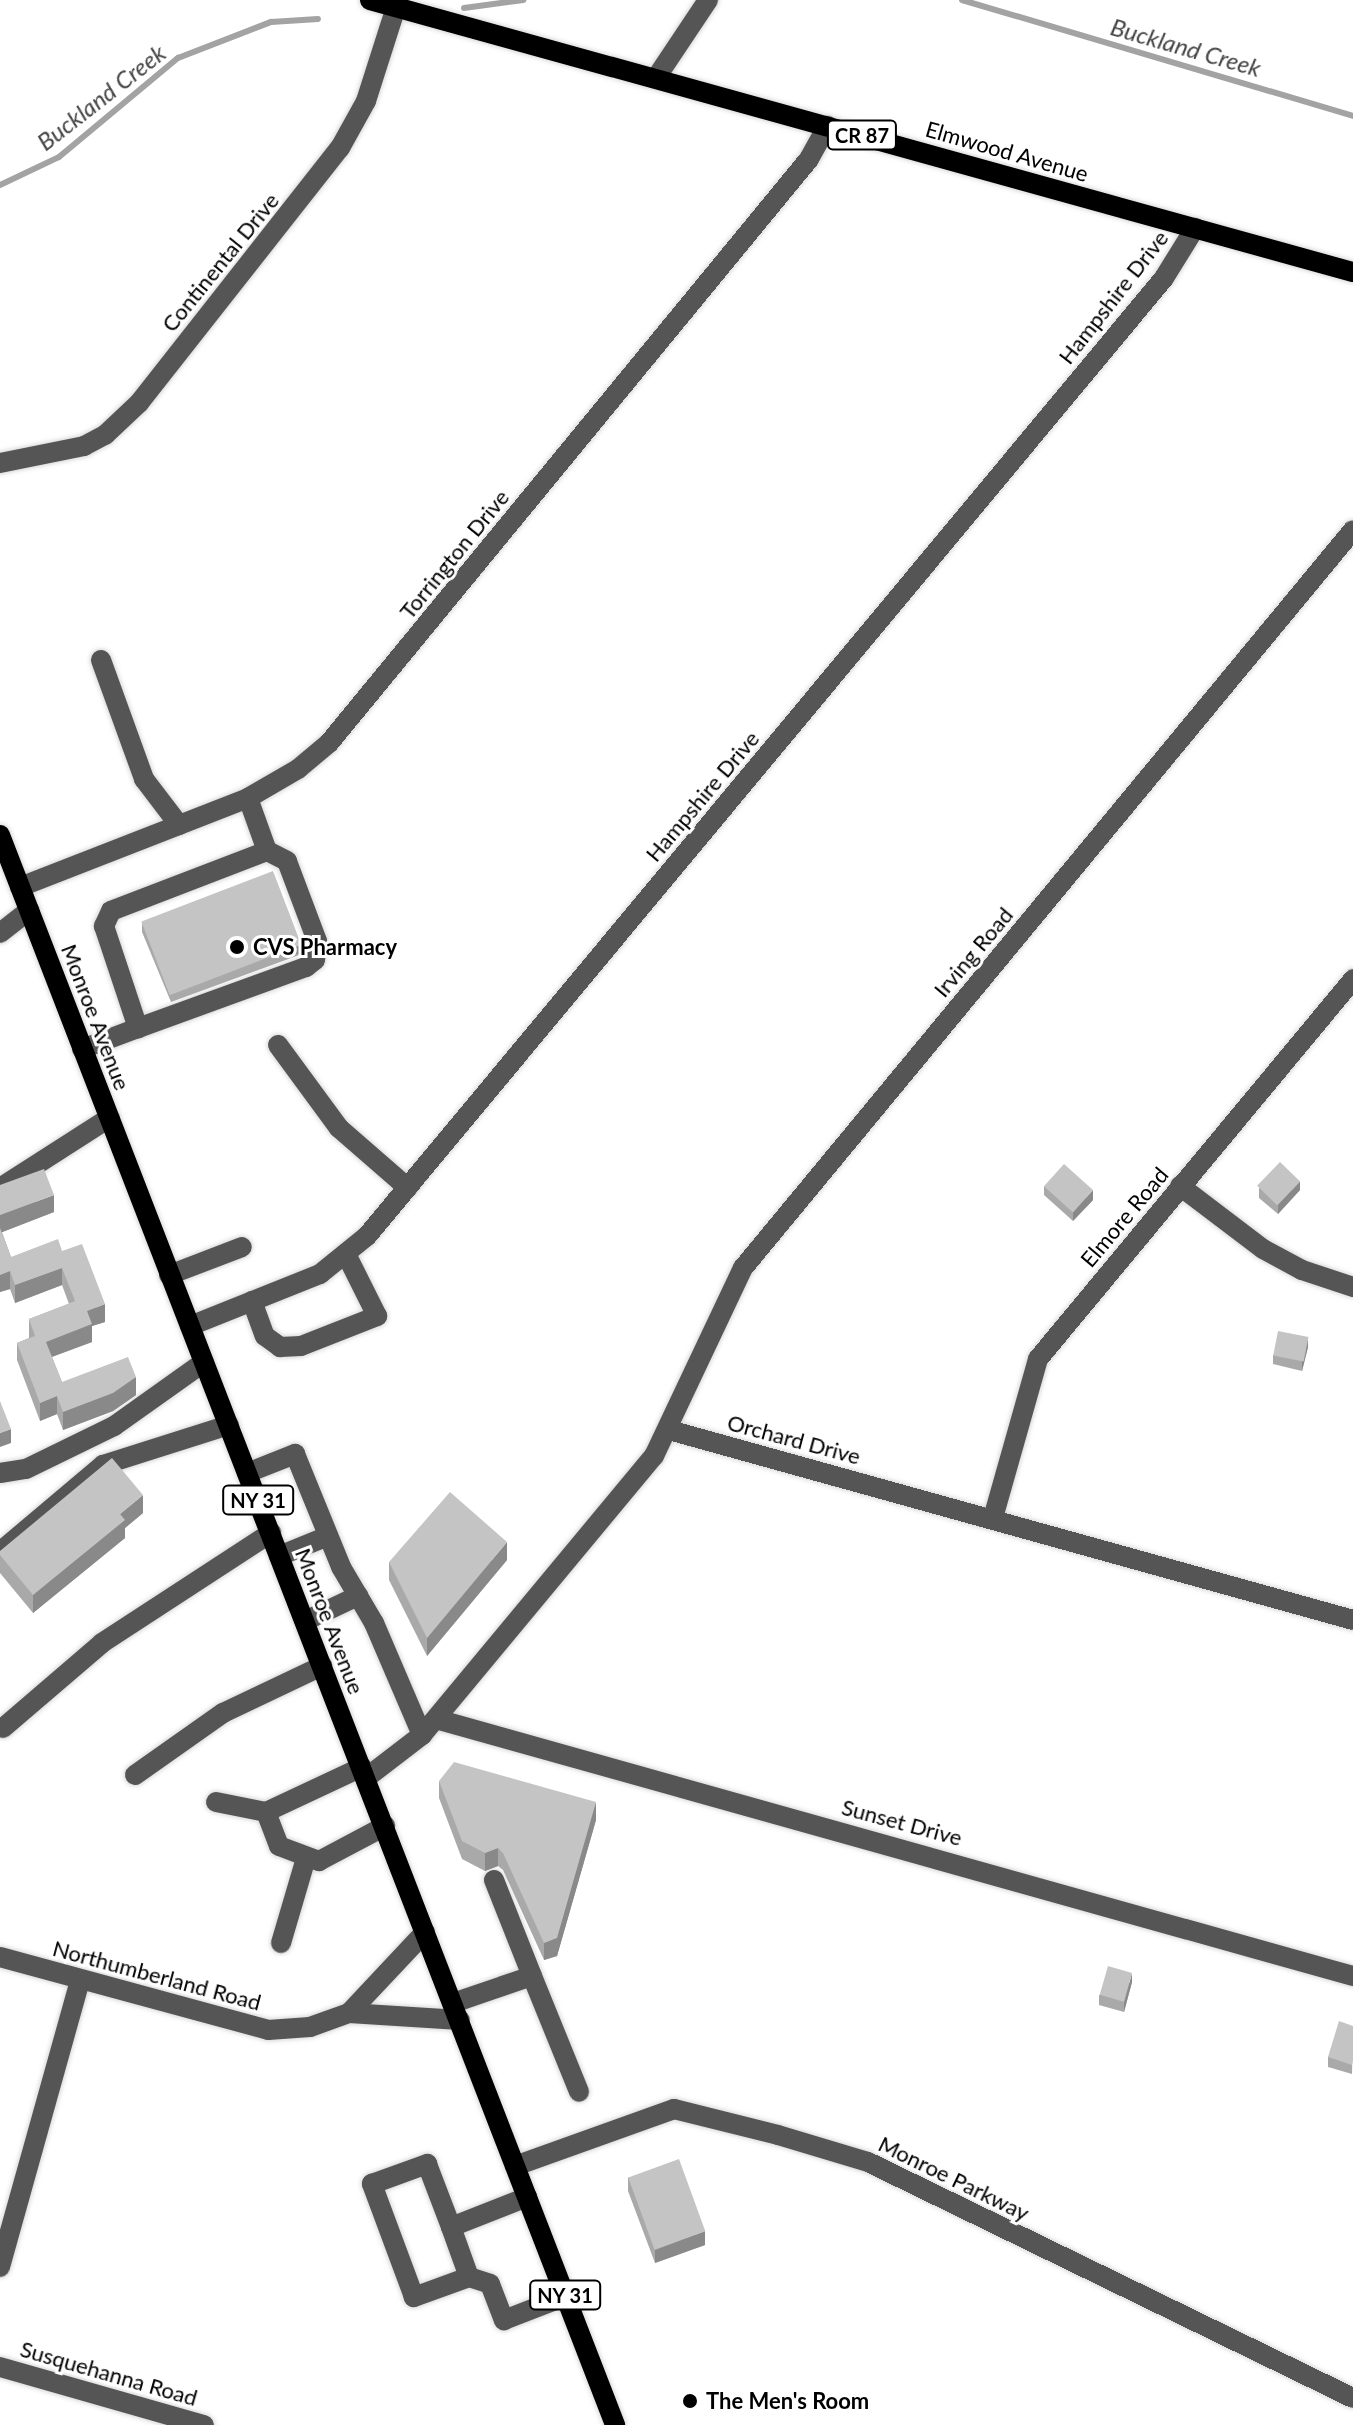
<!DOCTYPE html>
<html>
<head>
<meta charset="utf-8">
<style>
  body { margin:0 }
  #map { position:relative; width:1353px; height:2425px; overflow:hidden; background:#fff; font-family:Lato,sans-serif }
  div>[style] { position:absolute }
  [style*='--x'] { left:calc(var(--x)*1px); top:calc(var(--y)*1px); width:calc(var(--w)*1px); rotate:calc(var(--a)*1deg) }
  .stream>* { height:6px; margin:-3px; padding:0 3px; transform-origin:3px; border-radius:3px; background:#a3a3a3 }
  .roads { filter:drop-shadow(0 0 2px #dbdbdb) drop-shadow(0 0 2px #dbdbdb) }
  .minor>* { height:20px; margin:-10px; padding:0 10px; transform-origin:10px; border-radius:10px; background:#555 }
  .major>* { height:20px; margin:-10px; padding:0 10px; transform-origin:10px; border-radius:10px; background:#000 }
  .wall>* { inset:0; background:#a9a9a9 }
  .shaded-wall>* { inset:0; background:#898989; transform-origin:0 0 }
  .building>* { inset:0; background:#c4c4c4; transform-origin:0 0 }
  .dots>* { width:22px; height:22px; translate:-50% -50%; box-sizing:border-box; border:4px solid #fff; border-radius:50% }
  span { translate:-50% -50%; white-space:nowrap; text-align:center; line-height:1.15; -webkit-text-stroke:6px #fff; paint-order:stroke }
  .shield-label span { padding:2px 6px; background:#fff; border:2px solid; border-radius:6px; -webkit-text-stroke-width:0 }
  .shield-label { font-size:20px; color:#000; font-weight:700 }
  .street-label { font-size:22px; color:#000 }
  .poi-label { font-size:22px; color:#000; font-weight:700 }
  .left { translate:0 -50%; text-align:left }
  .water-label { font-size:24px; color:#444; font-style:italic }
</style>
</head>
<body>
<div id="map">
  <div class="stream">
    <div style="--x:962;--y:0;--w:408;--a:16.5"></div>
    <div style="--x:464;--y:8;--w:60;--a:-7.7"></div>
    <div style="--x:0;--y:185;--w:65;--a:-25.4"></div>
    <div style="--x:59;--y:157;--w:155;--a:-39.8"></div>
    <div style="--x:178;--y:58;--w:100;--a:-21.2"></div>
    <div style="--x:271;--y:22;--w:47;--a:-3.7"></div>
  </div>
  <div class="roads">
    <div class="minor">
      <div style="--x:656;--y:78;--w:94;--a:-56.3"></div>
      <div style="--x:0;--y:463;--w:86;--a:-11.4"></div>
      <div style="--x:84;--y:446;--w:24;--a:-28"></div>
      <div style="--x:105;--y:435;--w:47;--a:-43.3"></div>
      <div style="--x:139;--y:403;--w:325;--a:-51.8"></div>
      <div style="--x:340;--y:148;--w:54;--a:-61"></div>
      <div style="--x:366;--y:101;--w:99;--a:-72.3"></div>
      <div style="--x:101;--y:660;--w:127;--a:70.1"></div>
      <div style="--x:144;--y:779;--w:58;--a:52.7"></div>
      <div style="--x:248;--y:798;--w:56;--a:70.3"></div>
      <div style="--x:20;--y:887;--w:245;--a:-21.3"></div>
      <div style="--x:248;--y:798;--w:58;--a:-30.1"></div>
      <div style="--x:298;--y:769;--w:40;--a:-40"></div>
      <div style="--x:329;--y:743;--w:756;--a:-50.58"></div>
      <div style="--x:809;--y:159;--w:38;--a:-61"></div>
      <div style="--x:0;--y:933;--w:37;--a:-38"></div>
      <div style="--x:278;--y:1045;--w:103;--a:53.7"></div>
      <div style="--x:339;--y:1128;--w:91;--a:41"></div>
      <div style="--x:82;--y:1049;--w:60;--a:-20.6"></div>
      <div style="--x:138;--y:1028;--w:179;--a:-20"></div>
      <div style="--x:306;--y:967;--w:11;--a:-38"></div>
      <div style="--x:315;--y:960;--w:19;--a:-84"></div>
      <div style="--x:317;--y:941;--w:85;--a:-110.6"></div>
      <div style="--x:287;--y:861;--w:22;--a:-153"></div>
      <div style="--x:267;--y:851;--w:167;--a:159"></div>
      <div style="--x:111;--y:911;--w:17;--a:115"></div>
      <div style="--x:104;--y:926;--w:108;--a:71.6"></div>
      <div style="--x:1180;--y:1186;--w:104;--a:37.2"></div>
      <div style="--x:1263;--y:1249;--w:44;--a:28.3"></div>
      <div style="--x:1302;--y:1270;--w:54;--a:18.4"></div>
      <div style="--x:0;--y:1188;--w:130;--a:-32.7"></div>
      <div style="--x:169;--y:1275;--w:78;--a:-21"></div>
      <div style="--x:252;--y:1301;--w:37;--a:70"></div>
      <div style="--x:265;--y:1336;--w:19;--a:36"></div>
      <div style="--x:280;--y:1347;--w:21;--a:-3"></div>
      <div style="--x:301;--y:1346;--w:82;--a:-21.5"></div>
      <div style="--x:377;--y:1316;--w:67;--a:-116.6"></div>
      <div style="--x:190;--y:1326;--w:140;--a:-21.8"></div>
      <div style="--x:320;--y:1274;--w:60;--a:-39"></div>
      <div style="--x:367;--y:1236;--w:1246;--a:-50.24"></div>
      <div style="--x:1164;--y:278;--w:59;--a:-58.2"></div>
      <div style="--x:669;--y:1430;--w:710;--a:15.52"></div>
      <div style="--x:0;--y:1473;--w:26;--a:-9"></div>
      <div style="--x:26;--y:1469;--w:98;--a:-26"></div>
      <div style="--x:114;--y:1426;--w:110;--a:-35.4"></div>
      <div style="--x:247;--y:1473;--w:52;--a:-21.6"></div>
      <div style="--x:295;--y:1454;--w:122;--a:67.8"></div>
      <div style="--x:341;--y:1567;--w:65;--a:59.5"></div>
      <div style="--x:374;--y:1623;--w:122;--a:66.8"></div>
      <div style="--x:993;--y:1518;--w:165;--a:-74.2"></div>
      <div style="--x:1038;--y:1359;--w:494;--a:-50.3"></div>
      <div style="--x:0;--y:1552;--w:135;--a:-40.2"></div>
      <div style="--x:103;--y:1465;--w:132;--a:-17.6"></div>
      <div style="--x:279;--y:1556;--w:53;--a:-22.2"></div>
      <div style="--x:305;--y:1621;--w:59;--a:-25.3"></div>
      <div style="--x:436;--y:1719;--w:952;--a:15.66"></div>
      <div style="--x:3;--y:1728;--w:130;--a:-40.6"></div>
      <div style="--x:102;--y:1643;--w:202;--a:-33.1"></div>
      <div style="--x:135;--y:1775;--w:108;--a:-35.2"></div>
      <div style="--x:223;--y:1713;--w:110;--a:-25.4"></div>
      <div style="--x:366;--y:1778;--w:71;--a:-37.5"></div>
      <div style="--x:422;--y:1735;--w:363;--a:-50.3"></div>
      <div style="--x:654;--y:1456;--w:208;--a:-64.7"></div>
      <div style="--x:743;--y:1268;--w:957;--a:-50.42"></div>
      <div style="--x:216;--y:1802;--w:51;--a:11.3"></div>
      <div style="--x:266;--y:1812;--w:106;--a:-25.1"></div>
      <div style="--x:266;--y:1812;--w:36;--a:69"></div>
      <div style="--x:279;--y:1846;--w:43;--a:20.6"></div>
      <div style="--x:319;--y:1861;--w:75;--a:-27.9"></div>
      <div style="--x:494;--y:1880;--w:103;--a:68.4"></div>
      <div style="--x:281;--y:1943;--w:89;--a:-73.6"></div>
      <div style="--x:0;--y:1957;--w:278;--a:15.2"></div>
      <div style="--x:268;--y:2030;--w:42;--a:-4.1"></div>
      <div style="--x:310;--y:2027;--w:41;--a:-19.7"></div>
      <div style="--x:349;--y:2013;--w:111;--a:3.6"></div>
      <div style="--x:453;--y:2003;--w:83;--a:-18.9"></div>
      <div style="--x:532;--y:1976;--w:125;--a:67.9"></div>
      <div style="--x:349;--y:2013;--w:111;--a:-46.8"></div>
      <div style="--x:515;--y:2166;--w:169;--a:-19.7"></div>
      <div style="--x:674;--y:2109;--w:107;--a:14"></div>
      <div style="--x:778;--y:2135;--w:94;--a:16.7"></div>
      <div style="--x:868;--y:2162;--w:539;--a:25.95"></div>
      <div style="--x:451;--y:2227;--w:53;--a:70.2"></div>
      <div style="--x:469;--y:2277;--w:59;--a:160"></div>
      <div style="--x:414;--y:2297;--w:121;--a:-110.4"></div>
      <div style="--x:372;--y:2184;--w:59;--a:-20"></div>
      <div style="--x:427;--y:2164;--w:67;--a:69.1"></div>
      <div style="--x:451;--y:2227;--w:82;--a:-21.5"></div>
      <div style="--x:0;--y:2267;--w:298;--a:-74.4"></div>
      <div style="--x:469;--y:2277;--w:22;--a:18"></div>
      <div style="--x:490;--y:2284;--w:39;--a:69"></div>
      <div style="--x:504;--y:2320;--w:66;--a:-21.2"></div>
      <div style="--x:0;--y:2367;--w:212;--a:15.9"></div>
    </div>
    <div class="major">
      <div style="--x:370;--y:0;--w:1020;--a:15.47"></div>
      <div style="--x:0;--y:835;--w:1705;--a:68.85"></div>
    </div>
  </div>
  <div class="wall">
    <div style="clip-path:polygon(142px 923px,302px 954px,171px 1002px,142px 932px)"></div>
    <div style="clip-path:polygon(0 1185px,54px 1212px,2px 1232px,11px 1257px,62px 1251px,105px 1322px,92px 1326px,92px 1342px,52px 1357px,62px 1382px,136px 1395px,113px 1411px,63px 1430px,57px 1414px,40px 1421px,17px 1360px,17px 1343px,29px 1338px,29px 1319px,69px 1304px,62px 1285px,15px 1303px,10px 1289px,0 1292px)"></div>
    <div style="clip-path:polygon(1044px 1186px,1093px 1200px,1073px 1221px,1044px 1195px)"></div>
    <div style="clip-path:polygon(1259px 1188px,1300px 1190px,1278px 1214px,1259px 1198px)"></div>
    <div style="clip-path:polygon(1308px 1347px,1302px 1371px,1273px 1364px,1273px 1355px)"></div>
    <div style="clip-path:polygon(143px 1513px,125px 1528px,125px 1538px,33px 1613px,0 1573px,0 1551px)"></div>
    <div style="clip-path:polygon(507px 1560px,427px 1656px,389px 1580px,389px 1562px)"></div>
    <div style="clip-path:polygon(439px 1781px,596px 1820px,557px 1956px,544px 1960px,503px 1870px,498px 1866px,485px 1871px,462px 1859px,439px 1798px)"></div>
    <div style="clip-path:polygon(1132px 1982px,1124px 2012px,1099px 2005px,1099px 1995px)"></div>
    <div style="clip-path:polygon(1353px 2026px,1352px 2074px,1328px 2067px,1328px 2057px)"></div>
    <div style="clip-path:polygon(628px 2177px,705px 2245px,655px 2263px,628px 2191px)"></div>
  </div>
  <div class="shaded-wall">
    <div style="left:302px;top:945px;width:9px;height:140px;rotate:90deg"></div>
    <div style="clip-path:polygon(1300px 1181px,1300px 1190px,1278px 1214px,1278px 1205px)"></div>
    <div style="clip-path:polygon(1093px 1190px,1093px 1200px,1073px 1221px,1073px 1212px)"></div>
    <div style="clip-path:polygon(54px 1195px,54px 1212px,0 1233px,0 1215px)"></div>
    <div style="clip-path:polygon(62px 1268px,62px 1285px,15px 1303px,15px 1285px)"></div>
    <div style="clip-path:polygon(10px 1271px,10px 1289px,0 1292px,0 1275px)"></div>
    <div style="clip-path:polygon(105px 1304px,105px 1322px,92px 1326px,92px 1342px,46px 1359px,46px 1342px,87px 1311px)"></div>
    <div style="clip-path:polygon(1308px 1337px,1308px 1347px,1302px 1371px,1302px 1362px)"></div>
    <div style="clip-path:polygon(136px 1377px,136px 1395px,113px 1411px,63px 1430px,63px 1412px)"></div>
    <div style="clip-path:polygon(57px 1396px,57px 1414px,40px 1421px,40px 1403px)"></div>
    <div style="clip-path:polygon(11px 1429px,11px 1443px,0 1447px,0 1433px)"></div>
    <div style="clip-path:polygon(143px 1495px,143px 1513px,125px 1528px,125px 1538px,33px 1613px,33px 1595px,120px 1514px)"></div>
    <div style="clip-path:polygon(507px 1542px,507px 1560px,427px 1656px,427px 1638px)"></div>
    <div style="clip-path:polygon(596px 1802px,596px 1820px,557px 1956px,544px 1960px,544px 1943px)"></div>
    <div style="clip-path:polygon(498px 1848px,498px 1866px,485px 1871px,485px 1853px)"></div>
    <div style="clip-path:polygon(1132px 1973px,1132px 1982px,1124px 2012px,1124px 2003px)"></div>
    <div style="clip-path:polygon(705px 2231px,705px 2245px,655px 2263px,655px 2250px)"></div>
  </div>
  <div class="building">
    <div style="left:273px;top:871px;width:79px;height:141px;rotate:69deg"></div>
    <div style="left:1280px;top:1162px;width:28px;height:33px;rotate:44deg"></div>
    <div style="left:1064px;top:1164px;width:39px;height:30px;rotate:42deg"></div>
    <div style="clip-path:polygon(44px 1169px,54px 1195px,0 1215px,0 1185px)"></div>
    <div style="clip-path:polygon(0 1228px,11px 1257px,58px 1239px,62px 1251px,82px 1244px,105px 1304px,87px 1311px,92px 1324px,46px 1342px,62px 1382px,128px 1357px,136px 1377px,113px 1393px,63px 1412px,57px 1396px,40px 1403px,17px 1343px,35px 1336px,29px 1319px,75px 1301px,62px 1268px,15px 1285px,10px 1271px,0 1275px)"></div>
    <div style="left:1278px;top:1331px;width:31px;height:25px;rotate:11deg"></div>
    <div style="clip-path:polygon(0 1401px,11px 1429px,0 1433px)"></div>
    <div style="clip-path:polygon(112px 1458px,143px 1495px,120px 1514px,125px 1520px,33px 1595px,0 1555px,0 1551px)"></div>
    <div style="clip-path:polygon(450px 1492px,507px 1542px,427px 1638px,389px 1562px)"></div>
    <div style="clip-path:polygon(454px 1762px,596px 1802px,557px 1938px,544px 1943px,503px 1853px,498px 1848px,485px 1853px,462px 1841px,439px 1781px)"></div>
    <div style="left:1108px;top:1966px;width:25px;height:30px;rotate:16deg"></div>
    <div style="clip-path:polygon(1339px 2021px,1353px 2026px,1353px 2060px,1352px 2065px,1328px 2057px)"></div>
    <div style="left:679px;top:2159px;width:77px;height:54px;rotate:70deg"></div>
  </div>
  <div class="dots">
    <div style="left:237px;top:947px;background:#000"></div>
    <div style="left:690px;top:2401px;background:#000"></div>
  </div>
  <div class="shield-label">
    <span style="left:862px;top:135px">CR 87</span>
    <span style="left:258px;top:1500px">NY 31</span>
    <span style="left:565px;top:2295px">NY 31</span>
  </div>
  <div class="street-label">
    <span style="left:1007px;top:151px;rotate:16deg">Elmwood Avenue</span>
    <span style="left:220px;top:262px;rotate:-51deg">Continental Drive</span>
    <span style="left:1113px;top:297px;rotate:-52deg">Hampshire Drive</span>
    <span style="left:454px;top:554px;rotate:-51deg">Torrington Drive</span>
    <span style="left:702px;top:796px;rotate:-50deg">Hampshire Drive</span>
    <span style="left:973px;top:952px;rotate:-50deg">Irving Road</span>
    <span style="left:96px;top:1017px;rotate:69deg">Monroe Avenue</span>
    <span style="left:1124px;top:1217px;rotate:-50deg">Elmore Road</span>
    <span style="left:794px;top:1439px;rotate:15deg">Orchard Drive</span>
    <span style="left:330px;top:1621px;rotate:69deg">Monroe Avenue</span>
    <span style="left:902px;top:1822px;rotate:15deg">Sunset Drive</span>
    <span style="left:157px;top:1975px;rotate:15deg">Northumberland Road</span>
    <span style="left:954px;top:2178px;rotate:26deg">Monroe Parkway</span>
    <span style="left:109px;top:2373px;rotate:16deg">Susquehanna Road</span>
  </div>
  <div class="poi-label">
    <span class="left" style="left:253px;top:947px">CVS Pharmacy</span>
    <span class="left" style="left:706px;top:2401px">The Men's Room</span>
  </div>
  <div class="water-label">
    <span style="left:1186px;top:47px;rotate:16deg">Buckland Creek</span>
    <span style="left:101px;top:97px;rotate:-38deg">Buckland Creek</span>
  </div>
</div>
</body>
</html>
